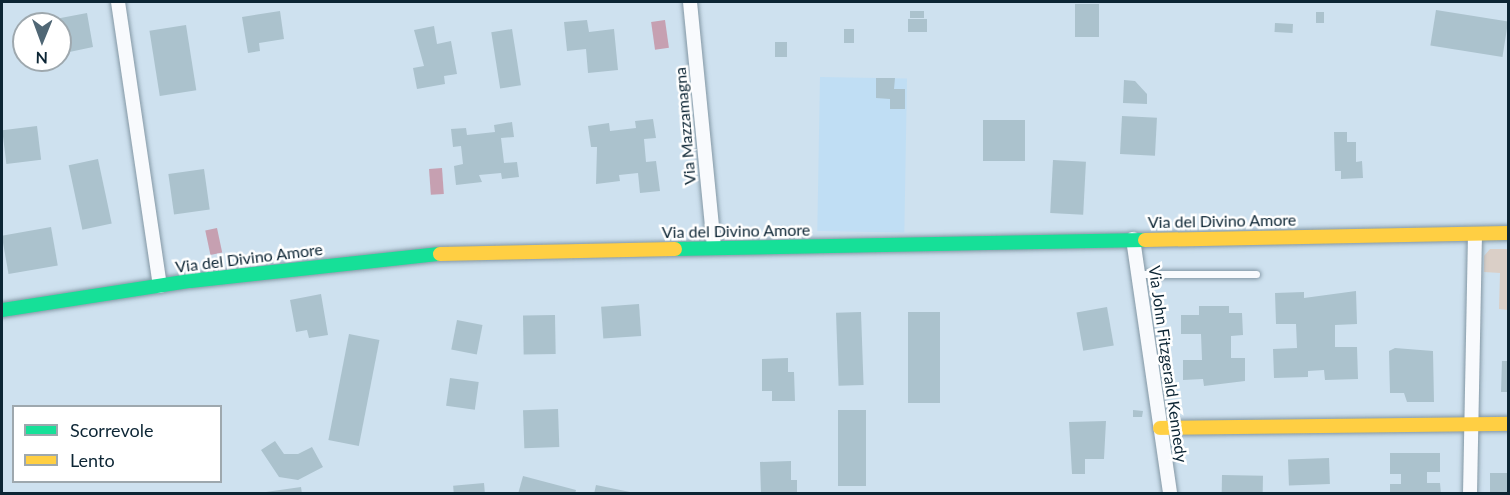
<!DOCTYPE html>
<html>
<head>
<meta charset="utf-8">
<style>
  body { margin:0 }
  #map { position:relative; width:1510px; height:495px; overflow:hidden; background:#cee1ef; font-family:Lato,sans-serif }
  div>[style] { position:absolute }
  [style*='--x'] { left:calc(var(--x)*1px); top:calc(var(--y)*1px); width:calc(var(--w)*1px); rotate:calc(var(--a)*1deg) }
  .built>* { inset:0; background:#c0def4; transform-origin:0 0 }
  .green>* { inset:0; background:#dacfc7 }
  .water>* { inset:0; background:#c6a0b1; transform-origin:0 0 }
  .building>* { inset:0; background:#abc2cd; transform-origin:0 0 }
  .roads { filter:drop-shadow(0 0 2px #8397a4) drop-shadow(0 0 2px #8397a4) }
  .lane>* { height:7px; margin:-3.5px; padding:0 3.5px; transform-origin:3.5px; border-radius:3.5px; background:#f8fafd }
  .street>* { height:14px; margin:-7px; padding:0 7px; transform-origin:7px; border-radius:7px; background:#f8fafd }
  .fast>* { height:14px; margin:-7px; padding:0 7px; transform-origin:7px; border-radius:7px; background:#16e098 }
  .slow>* { height:14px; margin:-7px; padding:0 7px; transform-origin:7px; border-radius:7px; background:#ffcf43 }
  span { translate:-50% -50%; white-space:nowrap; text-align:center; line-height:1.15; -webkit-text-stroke:5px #fff; paint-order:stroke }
  .street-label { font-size:16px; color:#0c2534 }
  .frame { position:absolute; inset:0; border:3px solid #0c2534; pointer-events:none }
  .legend { position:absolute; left:12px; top:405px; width:210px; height:78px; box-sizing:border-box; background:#fff; border:2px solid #9ea8ae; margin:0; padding:8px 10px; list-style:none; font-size:18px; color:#0c2534 }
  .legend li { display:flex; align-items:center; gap:12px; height:30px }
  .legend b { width:30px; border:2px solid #9ea8ae }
  .north { position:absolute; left:12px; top:12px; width:60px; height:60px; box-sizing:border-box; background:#fff; border:2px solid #9ea8ae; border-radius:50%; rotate:181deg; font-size:16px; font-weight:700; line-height:24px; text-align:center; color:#0c2534 }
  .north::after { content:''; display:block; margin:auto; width:21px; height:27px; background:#506775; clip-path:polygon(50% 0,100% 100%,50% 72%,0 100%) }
</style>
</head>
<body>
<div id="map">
  <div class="built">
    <div style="left:820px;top:77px;width:87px;height:154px;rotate:1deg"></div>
  </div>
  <div class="green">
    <div style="clip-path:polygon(1490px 249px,1508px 249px,1508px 310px,1499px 309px,1500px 273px,1484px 272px,1484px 256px)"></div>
  </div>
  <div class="water">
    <div style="left:665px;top:20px;width:28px;height:14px;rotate:82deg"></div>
    <div style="left:442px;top:168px;width:26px;height:13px;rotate:86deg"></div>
    <div style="left:217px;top:228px;width:25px;height:12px;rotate:78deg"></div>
  </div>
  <div class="building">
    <div style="left:1075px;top:4px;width:24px;height:33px"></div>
    <div style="left:1436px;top:10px;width:73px;height:36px;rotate:9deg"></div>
    <div style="clip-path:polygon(280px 11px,284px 39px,259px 43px,260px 51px,248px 53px,242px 17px)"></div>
    <div style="left:910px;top:11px;width:14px;height:7px"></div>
    <div style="left:1316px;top:12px;width:8px;height:11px"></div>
    <div style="clip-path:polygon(87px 13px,93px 47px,60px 54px,60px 24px,51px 24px,50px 20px)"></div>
    <div style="left:908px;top:19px;width:19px;height:13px"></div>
    <div style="clip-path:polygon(587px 20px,589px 32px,614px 29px,618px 70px,588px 73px,586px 49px,567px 51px,564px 22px)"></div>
    <div style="left:1275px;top:23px;width:18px;height:9px;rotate:3deg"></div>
    <div style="left:186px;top:25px;width:66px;height:37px;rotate:81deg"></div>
    <div style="clip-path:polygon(434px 26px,437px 44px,451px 41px,457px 74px,444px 76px,445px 84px,417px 89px,413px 68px,424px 66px,414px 30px)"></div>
    <div style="left:512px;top:29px;width:57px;height:21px;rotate:81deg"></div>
    <div style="left:844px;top:29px;width:10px;height:14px"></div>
    <div style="left:775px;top:42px;width:12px;height:15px"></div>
    <div style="clip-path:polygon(876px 78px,895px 78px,894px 89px,905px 89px,905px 109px,890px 109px,890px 99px,876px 98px)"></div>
    <div style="clip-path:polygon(1124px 80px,1135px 81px,1147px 94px,1147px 104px,1123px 103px)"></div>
    <div style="left:1122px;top:116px;width:35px;height:38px;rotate:3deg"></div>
    <div style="clip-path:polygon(653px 119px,656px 138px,644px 139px,646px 162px,656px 161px,660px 191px,640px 193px,638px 173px,619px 175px,620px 181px,596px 184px,597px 147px,591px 147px,588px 126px,609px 123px,610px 131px,636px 128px,635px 121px)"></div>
    <div style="left:983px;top:120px;width:42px;height:41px"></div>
    <div style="clip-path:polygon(512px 122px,514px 137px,501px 138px,504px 163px,517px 162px,519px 177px,502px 179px,501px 173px,479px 175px,482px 182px,456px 185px,454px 166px,463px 164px,461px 146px,453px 147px,451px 129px,466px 128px,467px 135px,495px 132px,494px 125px)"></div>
    <div style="left:37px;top:126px;width:34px;height:35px;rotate:83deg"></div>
    <div style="clip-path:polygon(1334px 132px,1347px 132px,1347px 142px,1356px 142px,1356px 162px,1362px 161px,1363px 178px,1341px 179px,1341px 171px,1335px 171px)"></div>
    <div style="left:98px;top:159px;width:66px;height:30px;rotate:78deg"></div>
    <div style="left:1053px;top:160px;width:33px;height:53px;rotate:3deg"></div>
    <div style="left:204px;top:169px;width:41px;height:36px;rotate:82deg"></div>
    <div style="left:51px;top:227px;width:39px;height:50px;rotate:80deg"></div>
    <div style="clip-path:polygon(1356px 291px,1357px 324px,1335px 325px,1335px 347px,1357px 347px,1358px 379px,1325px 380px,1324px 370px,1308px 371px,1308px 377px,1274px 378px,1273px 349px,1297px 348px,1296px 324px,1276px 324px,1275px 293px,1304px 292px,1304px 298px)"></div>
    <div style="clip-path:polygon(321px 294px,328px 335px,309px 338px,307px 330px,296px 332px,290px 300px)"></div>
    <div style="left:639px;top:304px;width:32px;height:38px;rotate:86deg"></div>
    <div style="clip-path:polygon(1199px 306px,1229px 306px,1229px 313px,1242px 313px,1243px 335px,1231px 336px,1231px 358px,1245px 358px,1245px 381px,1204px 386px,1203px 379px,1183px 380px,1183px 360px,1202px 360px,1201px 334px,1181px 334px,1181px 315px,1199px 315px)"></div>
    <div style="left:1107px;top:307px;width:39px;height:31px;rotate:80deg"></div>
    <div style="left:861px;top:312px;width:73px;height:25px;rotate:88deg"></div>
    <div style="left:908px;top:312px;width:32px;height:91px"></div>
    <div style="left:555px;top:315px;width:39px;height:32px;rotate:89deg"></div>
    <div style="left:457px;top:320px;width:26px;height:30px;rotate:11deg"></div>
    <div style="left:349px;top:334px;width:31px;height:108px;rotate:11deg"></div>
    <div style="clip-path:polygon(1395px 348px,1433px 351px,1434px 402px,1407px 402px,1404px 393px,1390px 393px,1389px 351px)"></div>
    <div style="clip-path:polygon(788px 358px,788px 372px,794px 372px,795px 401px,772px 401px,772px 391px,762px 391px,762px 359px)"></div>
    <div style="clip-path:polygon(1502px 361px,1508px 361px,1508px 392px,1501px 392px)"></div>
    <div style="left:450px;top:378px;width:29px;height:28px;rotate:8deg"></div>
    <div style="left:558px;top:409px;width:38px;height:35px;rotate:88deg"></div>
    <div style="left:838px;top:410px;width:28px;height:76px"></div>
    <div style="clip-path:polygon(1133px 410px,1143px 411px,1142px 417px,1133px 417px)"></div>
    <div style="clip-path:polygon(1106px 421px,1104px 459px,1085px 459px,1085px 474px,1072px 474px,1069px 422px)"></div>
    <div style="clip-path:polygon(275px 441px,284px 454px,298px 454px,312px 447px,323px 467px,298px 480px,279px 477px,261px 450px)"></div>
    <div style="clip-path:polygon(1390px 453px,1440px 453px,1440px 472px,1427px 472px,1427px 483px,1440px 483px,1441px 494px,1390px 494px,1390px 484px,1401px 484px,1401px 474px,1390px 474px)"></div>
    <div style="left:1329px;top:458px;width:26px;height:41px;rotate:88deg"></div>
    <div style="clip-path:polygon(791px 461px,791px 480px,797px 480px,797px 494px,761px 494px,760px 462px)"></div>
    <div style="left:1490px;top:473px;width:18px;height:21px"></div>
    <div style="left:1222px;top:475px;width:41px;height:19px;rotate:1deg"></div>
    <div style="clip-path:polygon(523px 476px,576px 490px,575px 494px,518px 494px)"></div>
    <div style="left:484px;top:483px;width:11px;height:31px;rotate:85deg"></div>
    <div style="clip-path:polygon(596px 485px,630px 492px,630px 494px,594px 494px)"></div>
    <div style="clip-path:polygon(301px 487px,302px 494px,267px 494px,266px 492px)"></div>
  </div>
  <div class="roads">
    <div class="lane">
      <div style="--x:1138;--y:274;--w:118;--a:0"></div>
    </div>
    <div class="street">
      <div style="--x:118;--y:2;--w:287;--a:81.6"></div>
      <div style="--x:690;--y:2;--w:247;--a:84.4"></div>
      <div style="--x:1133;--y:239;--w:258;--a:81.7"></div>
      <div style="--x:1470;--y:494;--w:260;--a:-88.9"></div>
    </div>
    <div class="fast">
      <div style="--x:675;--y:249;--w:470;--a:-1.1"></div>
      <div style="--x:2;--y:310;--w:190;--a:-8.8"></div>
      <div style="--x:190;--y:281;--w:251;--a:-6.2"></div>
    </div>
    <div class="slow">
      <div style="--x:1145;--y:240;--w:363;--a:-1.1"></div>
      <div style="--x:440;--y:254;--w:235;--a:-1.2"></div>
      <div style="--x:1160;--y:428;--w:348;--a:-0.7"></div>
    </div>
  </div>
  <div class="street-label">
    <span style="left:685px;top:126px;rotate:-95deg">Via Mazzamagna</span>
    <span style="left:1222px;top:221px;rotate:-1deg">Via del Divino Amore</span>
    <span style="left:736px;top:231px;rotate:-1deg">Via del Divino Amore</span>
    <span style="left:249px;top:258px;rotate:-7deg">Via del Divino Amore</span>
    <span style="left:1168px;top:364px;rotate:82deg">Via John Fitzgerald Kennedy</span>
  </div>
  <div class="frame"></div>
  <ul class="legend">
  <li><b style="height:8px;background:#16e098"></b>Scorrevole</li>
  <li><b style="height:8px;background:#ffcf43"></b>Lento</li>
  </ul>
  <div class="north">N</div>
</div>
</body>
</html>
